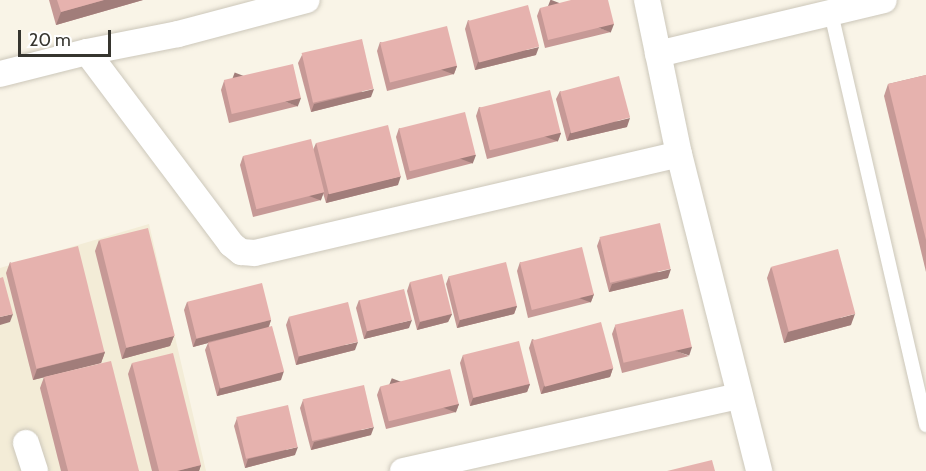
<!DOCTYPE html>
<html>
<head>
<meta charset="utf-8">
<style>
  body { margin:0 }
  #map { position:relative; width:926px; height:471px; overflow:hidden; background:#f9f4e7; font-family:Cabin,sans-serif }
  div>[style] { position:absolute }
  [style*='--x'] { left:calc(var(--x)*1px); top:calc(var(--y)*1px); width:calc(var(--w)*1px); rotate:calc(var(--a)*1deg) }
  .built>* { inset:0; background:#f3ecd7 }
  .roads { filter:drop-shadow(0 0 2px #ccc7ba) drop-shadow(0 0 2px #ccc7ba) }
  .service>* { height:14px; margin:-7px; padding:0 7px; transform-origin:7px; border-radius:7px; background:#fff }
  .minor>* { height:26px; margin:-13px; padding:0 13px; transform-origin:13px; border-radius:13px; background:#fff }
  .wall>* { inset:0; background:#c69996 }
  .shaded-wall>* { inset:0; background:#a17d7a; transform-origin:0 0 }
  .building>* { inset:0; background:#e6b2ae; transform-origin:0 0 }
  span { translate:-50% -50%; white-space:nowrap; text-align:center; line-height:1.15; -webkit-text-stroke:4.5px #fff; paint-order:stroke }
  .scale { position:absolute; left:18px; top:30px; width:93px; height:27px; box-sizing:border-box; border:3px solid #36352f; border-top:0; padding-left:8px; font-size:18px; line-height:21px; white-space:nowrap; color:#36352f; -webkit-text-stroke:4px #fff; paint-order:stroke }
</style>
</head>
<body>
<div id="map">
  <div class="built">
    <div style="clip-path:polygon(149px 224px,206px 471px,0 471px,0 268px)"></div>
  </div>
  <div class="roads">
    <div class="service">
      <div style="--x:831;--y:13;--w:423;--a:77"></div>
    </div>
    <div class="minor">
      <div style="--x:647;--y:0;--w:157;--a:78.3"></div>
      <div style="--x:679;--y:154;--w:327;--a:75.8"></div>
      <div style="--x:87;--y:52;--w:240;--a:53.1"></div>
      <div style="--x:231;--y:244;--w:13;--a:39"></div>
      <div style="--x:241;--y:252;--w:14;--a:4"></div>
      <div style="--x:255;--y:253;--w:435;--a:-13.1"></div>
      <div style="--x:658;--y:54;--w:232;--a:-13.4"></div>
      <div style="--x:0;--y:74;--w:90;--a:-14.2"></div>
      <div style="--x:87;--y:52;--w:93;--a:-11.2"></div>
      <div style="--x:178;--y:34;--w:133;--a:-14.8"></div>
      <div style="--x:26;--y:443;--w:29;--a:72"></div>
      <div style="--x:403;--y:471;--w:344;--a:-12.6"></div>
    </div>
  </div>
  <div class="wall">
    <div style="clip-path:polygon(49px 0,143px 0,56px 25px)"></div>
    <div style="clip-path:polygon(540px 8px,611px 32px,545px 48px,537px 16px)"></div>
    <div style="clip-path:polygon(468px 20px,536px 55px,475px 70px,465px 29px)"></div>
    <div style="clip-path:polygon(380px 42px,457px 66px,454px 74px,387px 91px,377px 51px)"></div>
    <div style="clip-path:polygon(302px 55px,371px 97px,311px 112px,298px 63px)"></div>
    <div style="clip-path:polygon(926px 75px,926px 272px,884px 96px,888px 84px)"></div>
    <div style="clip-path:polygon(224px 81px,298px 106px,229px 123px,221px 90px)"></div>
    <div style="clip-path:polygon(560px 91px,627px 127px,567px 141px,556px 99px)"></div>
    <div style="clip-path:polygon(479px 107px,561px 133px,558px 141px,487px 159px,476px 116px)"></div>
    <div style="clip-path:polygon(399px 128px,473px 163px,407px 180px,396px 137px)"></div>
    <div style="clip-path:polygon(316px 143px,398px 185px,326px 203px,323px 193px,321px 200px,253px 217px,240px 165px,243px 156px,313px 150px)"></div>
    <div style="clip-path:polygon(600px 238px,668px 278px,609px 292px,597px 246px)"></div>
    <div style="clip-path:polygon(99px 240px,174px 336px,170px 346px,122px 359px,95px 251px)"></div>
    <div style="clip-path:polygon(10px 262px,105px 352px,101px 363px,33px 380px,6px 273px)"></div>
    <div style="clip-path:polygon(520px 262px,594px 294px,591px 302px,528px 318px,517px 271px)"></div>
    <div style="clip-path:polygon(771px 267px,851px 325px,784px 343px,767px 278px)"></div>
    <div style="clip-path:polygon(449px 276px,517px 306px,514px 314px,457px 328px,446px 284px)"></div>
    <div style="clip-path:polygon(410px 282px,452px 314px,448px 322px,417px 330px,407px 291px)"></div>
    <div style="clip-path:polygon(359px 300px,409px 328px,364px 339px,356px 308px)"></div>
    <div style="clip-path:polygon(187px 302px,271px 320px,269px 327px,281px 380px,217px 396px,205px 350px,208px 343px,193px 347px,184px 310px)"></div>
    <div style="clip-path:polygon(289px 317px,355px 350px,296px 365px,286px 325px)"></div>
    <div style="clip-path:polygon(615px 326px,689px 356px,622px 373px,612px 334px)"></div>
    <div style="clip-path:polygon(532px 339px,613px 368px,610px 377px,541px 394px,529px 348px)"></div>
    <div style="clip-path:polygon(463px 355px,530px 384px,527px 392px,470px 406px,460px 363px)"></div>
    <div style="clip-path:polygon(132px 363px,201px 465px,199px 471px,152px 471px,128px 374px)"></div>
    <div style="clip-path:polygon(44px 377px,139px 471px,61px 471px,40px 388px)"></div>
    <div style="clip-path:polygon(380px 387px,459px 404px,456px 412px,386px 429px,377px 395px)"></div>
    <div style="clip-path:polygon(303px 400px,371px 435px,311px 450px,300px 408px)"></div>
    <div style="clip-path:polygon(237px 418px,295px 455px,245px 468px,234px 426px)"></div>
  </div>
  <div class="shaded-wall">
    <div style="clip-path:polygon(104px 0,143px 0,56px 25px,61px 12px)"></div>
    <div style="left:614px;top:24px;width:9px;height:68px;rotate:111deg"></div>
    <div style="clip-path:polygon(539px 47px,536px 55px,475px 70px,478px 62px)"></div>
    <div style="left:457px;top:66px;width:9px;height:69px;rotate:111deg"></div>
    <div style="clip-path:polygon(374px 89px,371px 97px,311px 112px,314px 104px)"></div>
    <div style="left:301px;top:98px;width:9px;height:71px;rotate:111deg"></div>
    <div style="clip-path:polygon(630px 118px,627px 127px,567px 141px,570px 133px)"></div>
    <div style="left:561px;top:133px;width:9px;height:73px;rotate:111deg"></div>
    <div style="left:476px;top:155px;width:9px;height:68px;rotate:111deg"></div>
    <div style="clip-path:polygon(401px 176px,398px 185px,326px 203px,328px 194px)"></div>
    <div style="left:324px;top:192px;width:9px;height:70px;rotate:111deg"></div>
    <div style="clip-path:polygon(671px 269px,668px 278px,609px 292px,612px 284px)"></div>
    <div style="left:594px;top:294px;width:9px;height:65px;rotate:111deg"></div>
    <div style="clip-path:polygon(517px 306px,514px 314px,457px 328px,460px 320px)"></div>
    <div style="clip-path:polygon(13px 314px,10px 322px,0 325px,0 317px)"></div>
    <div style="clip-path:polygon(452px 314px,448px 322px,417px 330px,420px 322px)"></div>
    <div style="clip-path:polygon(855px 314px,851px 325px,784px 343px,788px 332px)"></div>
    <div style="clip-path:polygon(271px 320px,268px 328px,208px 342px,208px 343px,193px 347px,196px 339px)"></div>
    <div style="clip-path:polygon(412px 320px,409px 328px,364px 339px,367px 331px)"></div>
    <div style="clip-path:polygon(174px 336px,170px 346px,122px 359px,126px 348px)"></div>
    <div style="clip-path:polygon(358px 342px,355px 350px,296px 365px,299px 356px)"></div>
    <div style="left:692px;top:347px;width:9px;height:69px;rotate:108deg"></div>
    <div style="clip-path:polygon(105px 352px,101px 363px,33px 380px,37px 369px)"></div>
    <div style="clip-path:polygon(613px 368px,610px 377px,541px 394px,544px 386px)"></div>
    <div style="clip-path:polygon(284px 371px,281px 380px,217px 396px,220px 387px)"></div>
    <div style="clip-path:polygon(530px 384px,527px 392px,470px 406px,473px 398px)"></div>
    <div style="left:459px;top:404px;width:9px;height:72px;rotate:111deg"></div>
    <div style="clip-path:polygon(374px 427px,371px 435px,311px 450px,314px 442px)"></div>
    <div style="clip-path:polygon(298px 447px,295px 455px,245px 468px,248px 459px)"></div>
    <div style="clip-path:polygon(201px 465px,199px 471px,177px 471px)"></div>
  </div>
  <div class="building">
    <div style="clip-path:polygon(57px 0,104px 0,61px 12px)"></div>
    <div style="clip-path:polygon(571px 0,608px 0,614px 24px,548px 40px,540px 8px)"></div>
    <div style="left:528px;top:5px;width:43px;height:62px;rotate:75deg"></div>
    <div style="left:447px;top:26px;width:41px;height:69px;rotate:76deg"></div>
    <div style="left:362px;top:39px;width:51px;height:62px;rotate:77deg"></div>
    <div style="left:293px;top:64px;width:35px;height:71px;rotate:77deg"></div>
    <div style="clip-path:polygon(926px 75px,926px 240px,888px 84px)"></div>
    <div style="left:619px;top:76px;width:43px;height:61px;rotate:75deg"></div>
    <div style="left:550px;top:90px;width:44px;height:73px;rotate:76deg"></div>
    <div style="left:465px;top:112px;width:44px;height:68px;rotate:76deg"></div>
    <div style="left:388px;top:125px;width:53px;height:74px;rotate:76deg"></div>
    <div style="left:311px;top:139px;width:55px;height:70px;rotate:76deg"></div>
    <div style="left:660px;top:223px;width:47px;height:62px;rotate:77deg"></div>
    <div style="left:148px;top:228px;width:111px;height:50px;rotate:76deg"></div>
    <div style="left:78px;top:246px;width:109px;height:70px;rotate:76deg"></div>
    <div style="left:582px;top:247px;width:49px;height:64px;rotate:76deg"></div>
    <div style="left:838px;top:249px;width:67px;height:69px;rotate:75deg"></div>
    <div style="left:506px;top:262px;width:45px;height:59px;rotate:76deg"></div>
    <div style="left:442px;top:274px;width:41px;height:33px;rotate:76deg"></div>
    <div style="clip-path:polygon(3px 277px,13px 314px,0 317px,0 278px)"></div>
    <div style="left:262px;top:283px;width:38px;height:77px;rotate:76deg"></div>
    <div style="left:404px;top:289px;width:32px;height:46px;rotate:76deg"></div>
    <div style="left:348px;top:302px;width:41px;height:61px;rotate:76deg"></div>
    <div style="left:683px;top:309px;width:39px;height:70px;rotate:77deg"></div>
    <div style="left:601px;top:322px;width:48px;height:71px;rotate:75deg"></div>
    <div style="left:272px;top:326px;width:47px;height:66px;rotate:75deg"></div>
    <div style="left:519px;top:341px;width:44px;height:58px;rotate:76deg"></div>
    <div style="clip-path:polygon(173px 353px,201px 465px,177px 471px,159px 471px,132px 363px)"></div>
    <div style="clip-path:polygon(111px 361px,139px 471px,68px 471px,44px 377px)"></div>
    <div style="left:450px;top:369px;width:36px;height:72px;rotate:76deg"></div>
    <div style="left:364px;top:385px;width:43px;height:63px;rotate:77deg"></div>
    <div style="left:288px;top:405px;width:43px;height:53px;rotate:77deg"></div>
    <div style="clip-path:polygon(712px 460px,715px 471px,667px 471px)"></div>
  </div>
  <div class="scale">20 m</div>
</div>
</body>
</html>
